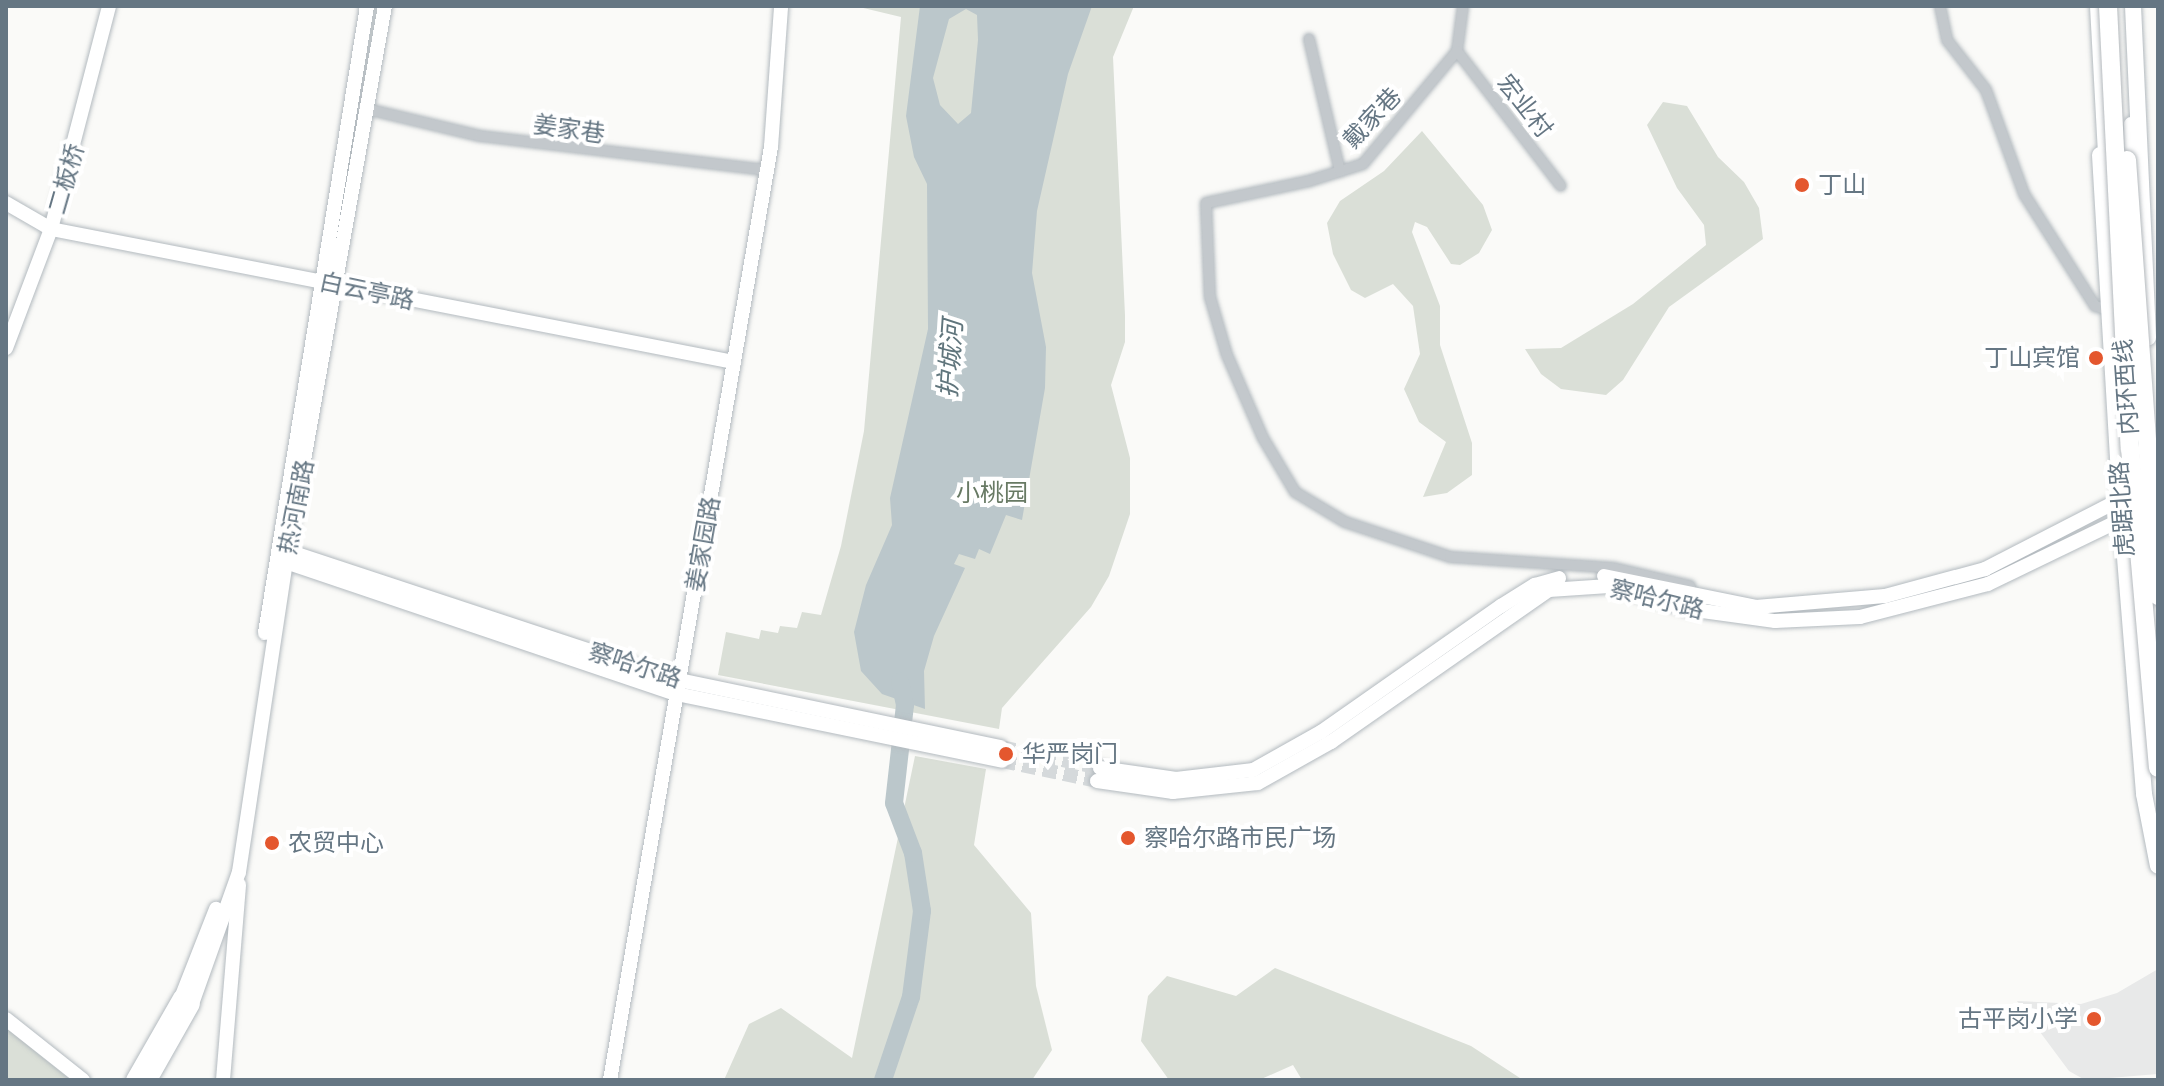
<!DOCTYPE html>
<html>
<head>
<meta charset="utf-8">
<style>
  body { margin:0 }
  #map { position:relative; width:2164px; height:1086px; overflow:hidden; background:#fafaf8; font-family:Cabin,"Noto Sans SC",sans-serif }
  div>[style] { position:absolute }
  [style*='--x'] { left:calc(var(--x)*1px); top:calc(var(--y)*1px); width:calc(var(--w)*1px); rotate:calc(var(--a)*1deg) }
  .built>* { inset:0; background:#e8e9e9 }
  .green>* { inset:0; background:#dadfd7 }
  .water>* { inset:0; background:#bbc7cb }
  .river>* { height:18px; margin:-9px; padding:0 9px; transform-origin:9px; border-radius:9px; background:#bbc7cb }
  .secondary-tunnel>* { height:14px; margin-top:-7px; transform-origin:0; background:repeating-linear-gradient(90deg,#d5d9db 0 14px,transparent 0 21px) }
  .roads { filter:drop-shadow(0 0 2px #b3babf) drop-shadow(0 0 2px #b3babf) }
  .street>* { height:10px; margin:-5px; padding:0 5px; transform-origin:5px; border-radius:5px; background:#c3c8cc }
  .secondary>* { height:14px; margin:-7px; padding:0 7px; transform-origin:7px; border-radius:7px; background:#fff }
  .primary>* { height:16px; margin:-8px; padding:0 8px; transform-origin:8px; border-radius:8px; background:#fff }
  .highway>* { height:18px; margin:-9px; padding:0 9px; transform-origin:9px; border-radius:9px; background:#fff }
  .bridges { filter:drop-shadow(0 0 2px #b4b9bd) drop-shadow(0 0 2px #b4b9bd) }
  .highway-bridge>* { height:18px; margin:-9px; padding:0 9px; transform-origin:9px; border-radius:9px; background:#fff }
  .dots>* { width:22px; height:22px; translate:-50% -50%; box-sizing:border-box; border:4px solid #fff; border-radius:50% }
  span { translate:-50% -50%; white-space:nowrap; text-align:center; line-height:1.15; -webkit-text-stroke:8px #fff; paint-order:stroke }
  .street-label { font-size:24px; color:#657683 }
  .poi-label { font-size:24px; color:#657683 }
  .left { translate:0 -50%; text-align:left }
  .right { translate:-100% -50%; text-align:right }
  .park-label { font-size:24px; color:#687a64 }
  .water-label { font-size:26px; color:#60757c; font-style:italic }
  .frame { position:absolute; inset:0; border:8px solid #657683; pointer-events:none }
</style>
</head>
<body>
<div id="map">
  <div class="built">
    <div style="clip-path:polygon(2158px 969px,2158px 1074px,2085px 1080px,2069px 1071px,2017px 1001px,2081px 1004px,2117px 993px)"></div>
  </div>
  <div class="green">
    <div style="clip-path:polygon(855px 6px,1134px 6px,1113px 57px,1125px 315px,1125px 342px,1111px 385px,1130px 458px,1130px 514px,1109px 576px,1091px 607px,1002px 708px,999px 729px,718px 675px,726px 632px,759px 639px,761px 630px,778px 633px,780px 626px,797px 628px,802px 612px,821px 615px,841px 546px,864px 431px,901px 17px)"></div>
    <div style="clip-path:polygon(1663px 102px,1687px 106px,1718px 157px,1744px 182px,1759px 208px,1763px 239px,1669px 307px,1623px 380px,1606px 395px,1561px 389px,1541px 374px,1525px 349px,1561px 348px,1633px 304px,1706px 245px,1704px 225px,1677px 188px,1647px 125px)"></div>
    <div style="clip-path:polygon(1422px 131px,1483px 205px,1492px 230px,1479px 253px,1460px 265px,1451px 264px,1427px 227px,1415px 222px,1412px 232px,1440px 306px,1440px 345px,1472px 443px,1472px 475px,1447px 493px,1423px 497px,1446px 442px,1419px 422px,1404px 389px,1420px 354px,1413px 306px,1393px 284px,1365px 298px,1351px 290px,1333px 254px,1327px 223px,1340px 201px,1384px 171px)"></div>
    <div style="clip-path:polygon(915px 756px,986px 769px,974px 845px,1031px 913px,1036px 986px,1052px 1050px,1032px 1080px,724px 1080px,749px 1024px,781px 1008px,852px 1058px)"></div>
    <div style="clip-path:polygon(1275px 968px,1471px 1046px,1523px 1080px,1302px 1080px,1293px 1065px,1259px 1080px,1169px 1080px,1141px 1041px,1148px 996px,1167px 976px,1236px 996px)"></div>
    <div style="clip-path:polygon(6px 1028px,71px 1080px,6px 1080px)"></div>
  </div>
  <div class="water">
    <div style="clip-path:polygon(evenodd,920px 6px,1092px 6px,1068px 74px,1037px 211px,1032px 273px,1046px 347px,1045px 388px,1022px 520px,1006px 515px,990px 554px,979px 549px,975px 559px,959px 554px,954px 564px,965px 568px,934px 636px,924px 671px,925px 709px,882px 694px,861px 671px,854px 632px,866px 585px,892px 525px,890px 498px,928px 329px,927px 184px,914px 157px,906px 116px,920px 6px,966px 9px,977px 15px,978px 40px,971px 113px,958px 124px,940px 105px,933px 78px,949px 19px,966px 9px)"></div>
  </div>
  <div class="river">
    <div style="--x:883;--y:1080;--w:88;--a:-71.4"></div>
    <div style="--x:911;--y:997;--w:87;--a:-82.7"></div>
    <div style="--x:922;--y:911;--w:59;--a:-98.8"></div>
    <div style="--x:913;--y:853;--w:53;--a:-110.8"></div>
    <div style="--x:894;--y:803;--w:99;--a:-83.6"></div>
    <div style="--x:905;--y:705;--w:24;--a:-102"></div>
  </div>
  <div class="secondary-tunnel">
    <div style="--x:1001;--y:747;--w:101;--a:12"></div>
    <div style="--x:1002;--y:761;--w:97;--a:11.9"></div>
  </div>
  <div class="roads">
    <div class="street">
      <div style="--x:1463;--y:6;--w:45;--a:97.6"></div>
      <div style="--x:1457;--y:51;--w:147;--a:129.8"></div>
      <div style="--x:1363;--y:164;--w:57;--a:162.5"></div>
      <div style="--x:1309;--y:181;--w:105;--a:167.9"></div>
      <div style="--x:1206;--y:203;--w:94;--a:87.6"></div>
      <div style="--x:1210;--y:297;--w:60;--a:73.7"></div>
      <div style="--x:1227;--y:355;--w:90;--a:66.6"></div>
      <div style="--x:1263;--y:438;--w:63;--a:59.3"></div>
      <div style="--x:1295;--y:492;--w:58;--a:31"></div>
      <div style="--x:1345;--y:522;--w:111;--a:18.4"></div>
      <div style="--x:1450;--y:557;--w:164;--a:3.8"></div>
      <div style="--x:1614;--y:568;--w:78;--a:13.3"></div>
      <div style="--x:1690;--y:586;--w:23;--a:95"></div>
      <div style="--x:1940;--y:6;--w:35;--a:78"></div>
      <div style="--x:1947;--y:40;--w:63;--a:52"></div>
      <div style="--x:1986;--y:90;--w:111;--a:69.9"></div>
      <div style="--x:2024;--y:194;--w:133;--a:57.6"></div>
      <div style="--x:2095;--y:306;--w:15;--a:16"></div>
      <div style="--x:1309;--y:39;--w:136;--a:76.8"></div>
      <div style="--x:1457;--y:51;--w:170;--a:52.4"></div>
      <div style="--x:363;--y:108;--w:120;--a:13.5"></div>
      <div style="--x:480;--y:136;--w:289;--a:6.8"></div>
    </div>
    <div class="secondary">
      <div style="--x:2131;--y:124;--w:48;--a:88.8"></div>
      <div style="--x:6;--y:203;--w:52;--a:30"></div>
      <div style="--x:51;--y:229;--w:696;--a:11.02"></div>
      <div style="--x:6;--y:348;--w:127;--a:-69.3"></div>
      <div style="--x:51;--y:229;--w:230;--a:-75.4"></div>
      <div style="--x:282;--y:549;--w:418;--a:18.3"></div>
      <div style="--x:679;--y:680;--w:329;--a:11.8"></div>
      <div style="--x:280;--y:560;--w:419;--a:18.7"></div>
      <div style="--x:677;--y:694;--w:332;--a:11.6"></div>
      <div style="--x:1604;--y:576;--w:155;--a:11.5"></div>
      <div style="--x:1756;--y:607;--w:129;--a:-4.9"></div>
      <div style="--x:1885;--y:596;--w:104;--a:-15.1"></div>
      <div style="--x:1985;--y:569;--w:162;--a:-27.2"></div>
      <div style="--x:265;--y:633;--w:635;--a:-80.76"></div>
      <div style="--x:1100;--y:768;--w:77;--a:8.2"></div>
      <div style="--x:1176;--y:779;--w:78;--a:-6.7"></div>
      <div style="--x:1253;--y:770;--w:78;--a:-29.2"></div>
      <div style="--x:1321;--y:732;--w:220;--a:-35"></div>
      <div style="--x:1501;--y:606;--w:40;--a:-32"></div>
      <div style="--x:1535;--y:585;--w:25;--a:-16"></div>
      <div style="--x:1097;--y:781;--w:77;--a:8.2"></div>
      <div style="--x:1173;--y:792;--w:85;--a:-6"></div>
      <div style="--x:1258;--y:783;--w:84;--a:-29.3"></div>
      <div style="--x:1331;--y:742;--w:266;--a:-34.9"></div>
      <div style="--x:1549;--y:590;--w:60;--a:-3.8"></div>
      <div style="--x:1609;--y:586;--w:82;--a:16.2"></div>
      <div style="--x:1688;--y:609;--w:88;--a:7.9"></div>
      <div style="--x:1775;--y:621;--w:85;--a:-2.7"></div>
      <div style="--x:1860;--y:617;--w:132;--a:-14.5"></div>
      <div style="--x:1988;--y:584;--w:159;--a:-25.8"></div>
      <div style="--x:181;--y:998;--w:96;--a:-68.5"></div>
      <div style="--x:192;--y:1004;--w:140;--a:-70.4"></div>
      <div style="--x:239;--y:872;--w:315;--a:-81.4"></div>
      <div style="--x:286;--y:561;--w:564;--a:-79.89"></div>
      <div style="--x:6;--y:1019;--w:98;--a:38.4"></div>
      <div style="--x:223;--y:1080;--w:196;--a:-85.3"></div>
      <div style="--x:610;--y:1080;--w:947;--a:-80.21"></div>
      <div style="--x:771;--y:147;--w:141;--a:-85.9"></div>
    </div>
    <div class="primary">
      <div style="--x:2133;--y:6;--w:332;--a:87.4"></div>
      <div style="--x:2100;--y:155;--w:366;--a:86.6"></div>
      <div style="--x:2122;--y:520;--w:275;--a:85.4"></div>
      <div style="--x:2144;--y:794;--w:73;--a:79"></div>
      <div style="--x:134;--y:1080;--w:95;--a:-60.2"></div>
      <div style="--x:149;--y:1080;--w:87;--a:-60.5"></div>
    </div>
    <div class="highway">
      <div style="--x:2099;--y:6;--w:165;--a:86.9"></div>
    </div>
  </div>
  <div class="bridges">
    <div class="highway-bridge">
      <div style="--x:2108;--y:6;--w:443;--a:87.2"></div>
      <div style="--x:2130;--y:448;--w:321;--a:85"></div>
      <div style="--x:2127;--y:160;--w:437;--a:85.9"></div>
    </div>
  </div>
  <div class="dots">
    <div style="left:1802px;top:185px;background:#e4572e"></div>
    <div style="left:2096px;top:358px;background:#e4572e"></div>
    <div style="left:1006px;top:754px;background:#e4572e"></div>
    <div style="left:1128px;top:838px;background:#e4572e"></div>
    <div style="left:272px;top:843px;background:#e4572e"></div>
    <div style="left:2094px;top:1019px;background:#e4572e"></div>
  </div>
  <div class="street-label">
    <span style="left:1525px;top:106px;rotate:52deg">宏业村</span>
    <span style="left:1372px;top:118px;rotate:-47deg">戴家巷</span>
    <span style="left:569px;top:129px;rotate:8deg">姜家巷</span>
    <span style="left:66px;top:179px;rotate:-74deg">二板桥</span>
    <span style="left:367px;top:291px;rotate:12deg">白云亭路</span>
    <span style="left:2126px;top:387px;rotate:-94deg">内环西线</span>
    <span style="left:296px;top:507px;rotate:-79deg">热河南路</span>
    <span style="left:2122px;top:509px;rotate:-94deg">虎踞北路</span>
    <span style="left:703px;top:544px;rotate:-80deg">姜家园路</span>
    <span style="left:1657px;top:599px;rotate:14deg">察哈尔路</span>
    <span style="left:635px;top:665px;rotate:18deg">察哈尔路</span>
  </div>
  <div class="poi-label">
    <span class="left" style="left:1818px;top:185px">丁山</span>
    <span class="right" style="left:2080px;top:358px">丁山宾馆</span>
    <span class="left" style="left:1022px;top:754px">华严岗门</span>
    <span class="left" style="left:1144px;top:838px">察哈尔路市民广场</span>
    <span class="left" style="left:288px;top:843px">农贸中心</span>
    <span class="right" style="left:2078px;top:1019px">古平岗小学</span>
  </div>
  <div class="park-label">
    <span style="left:992px;top:493px">小桃园</span>
  </div>
  <div class="water-label">
    <span style="left:951px;top:359px;rotate:-86deg">护城河</span>
  </div>
  <div class="frame"></div>
</div>
</body>
</html>
